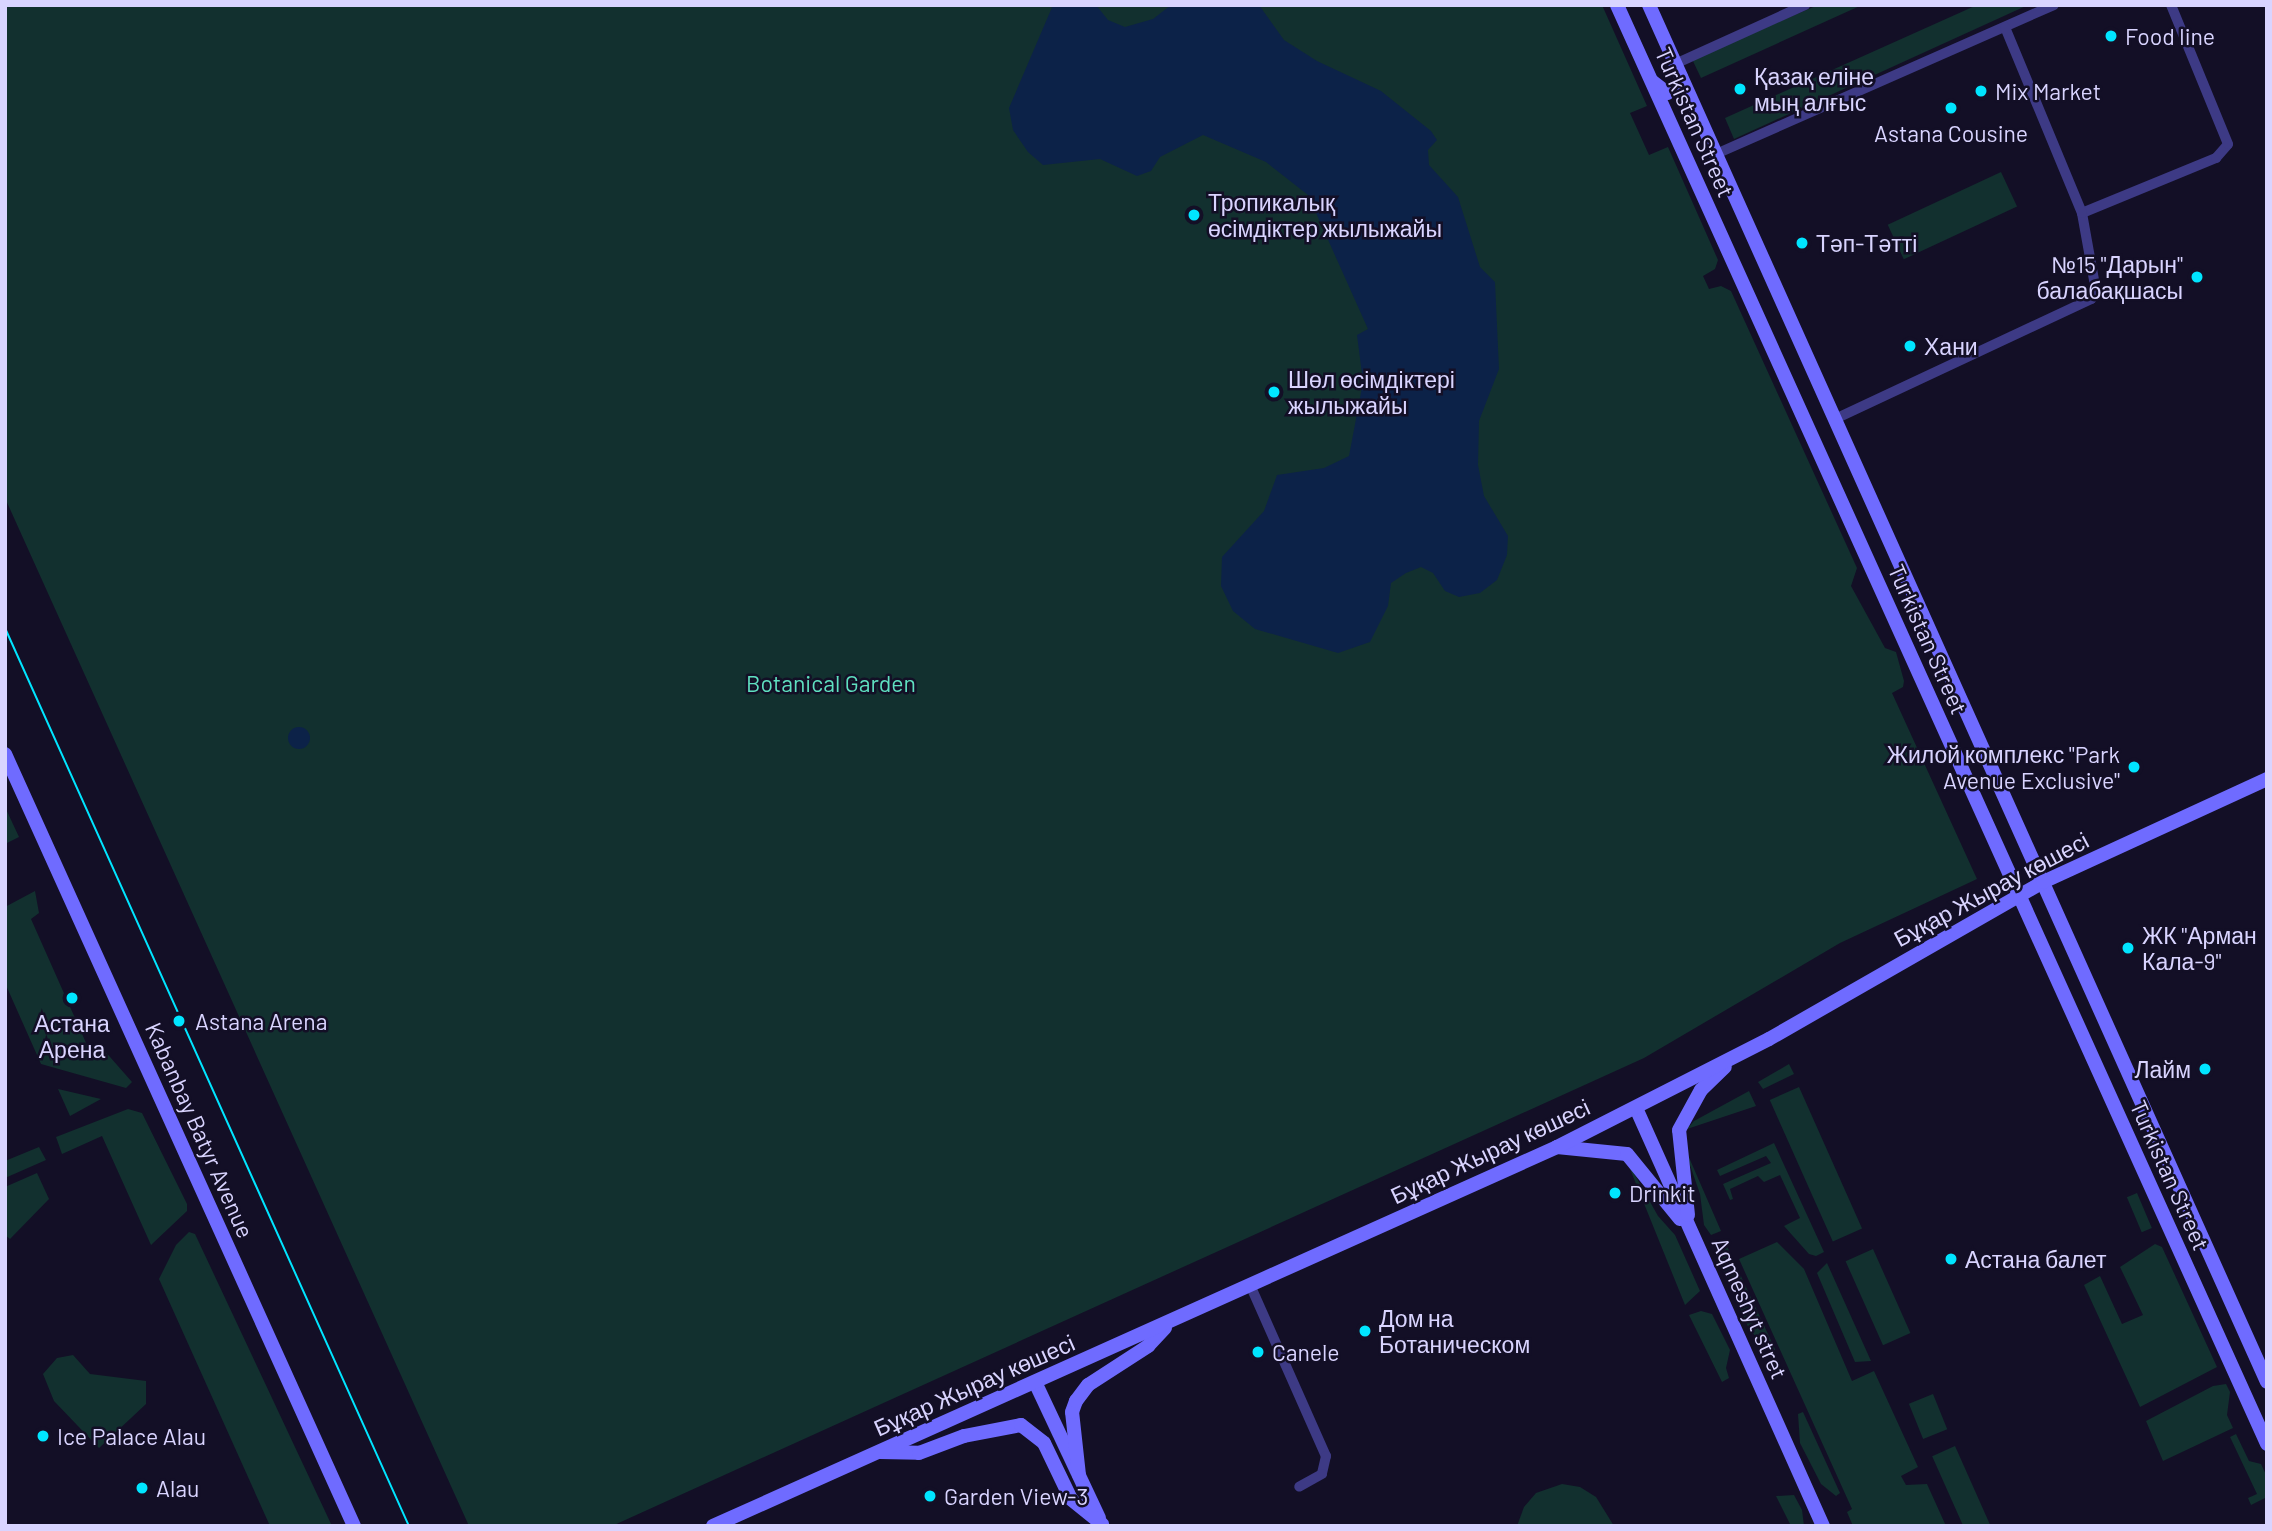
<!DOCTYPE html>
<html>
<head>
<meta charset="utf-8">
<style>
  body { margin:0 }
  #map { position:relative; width:2272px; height:1531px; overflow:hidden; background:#130f26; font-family:Barlow,sans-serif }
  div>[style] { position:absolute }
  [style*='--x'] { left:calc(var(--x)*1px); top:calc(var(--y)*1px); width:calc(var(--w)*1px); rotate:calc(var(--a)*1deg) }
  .green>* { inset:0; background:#12302f; transform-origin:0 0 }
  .water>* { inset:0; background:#0c2248 }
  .round { border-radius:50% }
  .street>* { height:10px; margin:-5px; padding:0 5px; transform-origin:5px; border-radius:5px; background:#3d3a85 }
  .secondary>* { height:14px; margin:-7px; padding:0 7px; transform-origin:7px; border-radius:7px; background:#6f6bff }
  .tram>* { height:2px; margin:-1px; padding:0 1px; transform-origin:1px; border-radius:1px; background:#00e5ff }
  .dots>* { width:19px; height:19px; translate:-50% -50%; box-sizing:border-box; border:4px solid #130f26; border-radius:50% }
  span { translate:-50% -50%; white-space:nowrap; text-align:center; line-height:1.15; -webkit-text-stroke:5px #130f26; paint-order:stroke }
  .poi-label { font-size:23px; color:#d9d4ff }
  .left { translate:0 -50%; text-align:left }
  .right { translate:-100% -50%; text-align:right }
  .street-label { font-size:23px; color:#d9d4ff }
  .park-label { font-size:23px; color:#5fe0c0 }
  .frame { position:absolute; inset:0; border:7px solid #d9d4ff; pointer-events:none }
</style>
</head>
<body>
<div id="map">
  <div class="green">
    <div style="clip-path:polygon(5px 5px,1602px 5px,1647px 106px,1630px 113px,1649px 155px,1668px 147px,1718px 260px,1715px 269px,1703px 276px,1709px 289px,1721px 286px,1731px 291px,1857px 568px,1851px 586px,1885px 648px,1896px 652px,1904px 681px,1903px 687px,1892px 693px,1977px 879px,1840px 943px,1644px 1058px,612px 1526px,469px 1526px,5px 498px)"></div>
    <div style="clip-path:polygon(1818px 5px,1862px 5px,1701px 78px,1692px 59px)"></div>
    <div style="clip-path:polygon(1977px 5px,2028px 5px,1734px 139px,1725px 118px)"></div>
    <div style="left:2001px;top:172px;width:38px;height:125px;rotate:65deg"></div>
    <div style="clip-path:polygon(5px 807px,19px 837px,5px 844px)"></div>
    <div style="clip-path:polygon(35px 891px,39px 913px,31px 919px,91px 1054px,103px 1049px,132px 1082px,126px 1088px,41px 1064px,5px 983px,5px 907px)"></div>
    <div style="clip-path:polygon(1789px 1064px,1794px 1074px,1763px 1089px,1758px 1082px)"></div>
    <div style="left:1799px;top:1087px;width:155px;height:32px;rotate:66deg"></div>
    <div style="clip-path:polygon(58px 1089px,101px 1099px,70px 1116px)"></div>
    <div style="clip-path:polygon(1749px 1091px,1756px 1106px,1687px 1129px,1694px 1121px)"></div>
    <div style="clip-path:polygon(128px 1109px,142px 1113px,187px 1204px,187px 1211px,151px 1245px,102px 1136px,62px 1154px,56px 1137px)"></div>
    <div style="clip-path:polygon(1681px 1139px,1721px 1231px,1711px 1235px,1704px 1225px,1700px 1194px)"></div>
    <div style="clip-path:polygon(1774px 1143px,1824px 1252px,1816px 1256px,1809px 1254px,1784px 1226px,1800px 1218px,1780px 1175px,1764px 1182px,1758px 1176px,1730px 1189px,1733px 1199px,1730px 1200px,1723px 1184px,1771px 1163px,1766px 1156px,1720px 1176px,1717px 1170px)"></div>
    <div style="clip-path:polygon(39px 1147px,46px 1160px,5px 1178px,5px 1161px)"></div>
    <div style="clip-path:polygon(1626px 1159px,1658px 1216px,1675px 1235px,1700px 1291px,1685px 1305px)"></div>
    <div style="clip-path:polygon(37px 1173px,49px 1199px,10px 1239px,5px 1235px,5px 1187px)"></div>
    <div style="left:2137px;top:1193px;width:38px;height:11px;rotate:67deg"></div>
    <div style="clip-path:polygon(189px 1232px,195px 1234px,332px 1526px,270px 1526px,159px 1279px,176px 1245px)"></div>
    <div style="clip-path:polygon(1725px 1242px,1775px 1349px,1775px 1350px,1770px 1352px,1749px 1329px,1715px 1252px)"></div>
    <div style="clip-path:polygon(1777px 1242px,1804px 1269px,1852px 1381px,1874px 1371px,1918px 1467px,1901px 1476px,1906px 1485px,1927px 1484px,1946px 1526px,1853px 1526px,1847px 1512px,1852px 1509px,1739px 1259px)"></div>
    <div style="clip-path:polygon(2155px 1244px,2162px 1247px,2217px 1367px,2140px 1407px,2084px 1285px,2100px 1276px,2122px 1324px,2143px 1315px,2120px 1267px)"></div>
    <div style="left:1873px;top:1249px;width:92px;height:30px;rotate:66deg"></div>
    <div style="clip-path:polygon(1827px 1263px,1871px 1361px,1855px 1362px,1817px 1273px)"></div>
    <div style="clip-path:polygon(1701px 1311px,1712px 1314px,1730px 1350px,1726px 1368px,1729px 1378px,1722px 1382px,1689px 1315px)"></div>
    <div style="clip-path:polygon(73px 1355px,90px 1374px,146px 1381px,146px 1404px,99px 1448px,54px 1401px,43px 1374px,57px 1358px)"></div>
    <div style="clip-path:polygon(2226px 1384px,2230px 1392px,2227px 1415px,2233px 1428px,2163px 1461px,2146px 1421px,2213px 1386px)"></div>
    <div style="left:1933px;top:1394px;width:38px;height:26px;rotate:68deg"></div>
    <div style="clip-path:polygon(1803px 1412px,1840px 1493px,1836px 1496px,1821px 1484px,1800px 1443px,1798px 1414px)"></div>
    <div style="clip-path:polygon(2236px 1434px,2249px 1461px,2261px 1464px,2267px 1477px,2267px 1497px,2251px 1505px,2248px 1498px,2257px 1494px,2230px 1437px)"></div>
    <div style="left:1955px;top:1446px;width:88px;height:25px;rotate:66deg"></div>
    <div style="clip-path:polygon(1562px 1484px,1580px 1487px,1596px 1497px,1614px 1526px,1517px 1526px,1524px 1507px,1536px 1493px)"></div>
    <div style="clip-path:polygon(1794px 1495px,1802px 1510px,1804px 1526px,1791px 1526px,1776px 1496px)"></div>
  </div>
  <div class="water">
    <div style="clip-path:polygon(1053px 5px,1096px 5px,1108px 20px,1125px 27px,1153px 19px,1171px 5px,1259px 5px,1284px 40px,1317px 61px,1381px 91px,1431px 131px,1437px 140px,1428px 150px,1429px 165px,1458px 197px,1480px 267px,1495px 282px,1499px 369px,1479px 421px,1478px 465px,1484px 496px,1508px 536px,1507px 555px,1497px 580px,1480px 593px,1459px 597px,1445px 591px,1433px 573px,1421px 567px,1406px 573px,1391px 583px,1388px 606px,1370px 642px,1338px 653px,1255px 629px,1233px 611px,1221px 586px,1222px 557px,1264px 511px,1277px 475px,1324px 468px,1349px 456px,1363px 382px,1357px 335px,1368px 329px,1308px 195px,1266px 162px,1203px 135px,1160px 157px,1151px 171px,1137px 176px,1100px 159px,1043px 165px,1028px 152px,1013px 130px,1009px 108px)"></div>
    <div class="round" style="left:288px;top:727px;width:22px;height:22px"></div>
  </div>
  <div class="street">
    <div style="--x:1675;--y:64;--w:143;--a:-24.4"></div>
    <div style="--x:1716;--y:154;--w:369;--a:-23.8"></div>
    <div style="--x:2082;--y:213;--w:145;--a:-22.3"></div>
    <div style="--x:2216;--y:158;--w:18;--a:-49"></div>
    <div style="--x:2228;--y:144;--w:150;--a:-112.3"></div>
    <div style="--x:1835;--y:419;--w:283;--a:-25.1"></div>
    <div style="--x:2091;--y:299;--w:9;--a:-58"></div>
    <div style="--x:2096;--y:291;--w:79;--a:-100.2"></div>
    <div style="--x:2082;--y:213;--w:201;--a:-112.5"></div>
    <div style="--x:1251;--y:1287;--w:185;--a:66.1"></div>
    <div style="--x:1326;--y:1456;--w:18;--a:103"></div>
    <div style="--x:1322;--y:1474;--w:26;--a:151"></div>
  </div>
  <div class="secondary">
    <div style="--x:1617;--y:5;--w:1579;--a:65.69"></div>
    <div style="--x:1649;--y:5;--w:1509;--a:65.83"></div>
    <div style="--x:1653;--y:82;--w:18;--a:38"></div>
    <div style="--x:1667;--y:93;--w:17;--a:-33"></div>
    <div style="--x:1681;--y:84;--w:7;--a:-90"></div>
    <div style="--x:5;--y:754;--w:847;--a:65.67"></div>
    <div style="--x:1636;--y:1108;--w:458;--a:65.9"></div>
    <div style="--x:1557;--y:1147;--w:70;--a:5.7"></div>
    <div style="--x:1627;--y:1154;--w:84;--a:50.8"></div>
    <div style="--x:1688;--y:1215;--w:85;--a:-96"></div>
    <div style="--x:1679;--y:1130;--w:46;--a:-61.2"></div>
    <div style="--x:1701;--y:1090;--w:33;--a:-44"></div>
    <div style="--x:1035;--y:1382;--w:150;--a:64.8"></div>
    <div style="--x:880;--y:1452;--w:39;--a:1"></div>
    <div style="--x:919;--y:1453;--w:48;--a:-20.7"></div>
    <div style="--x:964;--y:1436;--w:58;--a:-10.9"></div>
    <div style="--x:1021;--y:1425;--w:29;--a:38"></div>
    <div style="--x:1044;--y:1443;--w:62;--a:64.3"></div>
    <div style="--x:1071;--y:1499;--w:40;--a:39"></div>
    <div style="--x:1079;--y:1475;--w:63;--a:-96.3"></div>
    <div style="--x:1072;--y:1412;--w:12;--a:-70"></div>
    <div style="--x:1076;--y:1401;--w:20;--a:-53"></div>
    <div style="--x:1088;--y:1385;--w:72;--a:-33"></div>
    <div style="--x:1148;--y:1346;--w:25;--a:-47"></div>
    <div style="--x:713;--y:1526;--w:925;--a:-24.18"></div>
    <div style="--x:1557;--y:1147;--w:238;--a:-27"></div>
    <div style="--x:1769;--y:1039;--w:316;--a:-29.8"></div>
    <div style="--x:2043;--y:882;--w:247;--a:-24.7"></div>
  </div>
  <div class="tram">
    <div style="--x:5;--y:628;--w:985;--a:65.78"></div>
  </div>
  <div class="dots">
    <div style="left:2111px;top:36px;background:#00e5ff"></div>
    <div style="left:1740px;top:89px;background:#00e5ff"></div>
    <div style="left:1981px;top:91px;background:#00e5ff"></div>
    <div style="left:1951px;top:108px;background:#00e5ff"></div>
    <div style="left:1194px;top:215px;background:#00e5ff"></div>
    <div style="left:1802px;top:243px;background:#00e5ff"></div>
    <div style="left:2197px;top:277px;background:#00e5ff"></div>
    <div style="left:1910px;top:346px;background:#00e5ff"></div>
    <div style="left:1274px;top:392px;background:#00e5ff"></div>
    <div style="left:2134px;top:767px;background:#00e5ff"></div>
    <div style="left:2128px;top:948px;background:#00e5ff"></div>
    <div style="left:72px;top:998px;background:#00e5ff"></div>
    <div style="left:179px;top:1021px;background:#00e5ff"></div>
    <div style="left:2205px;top:1069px;background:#00e5ff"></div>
    <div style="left:1615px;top:1193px;background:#00e5ff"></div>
    <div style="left:1951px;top:1259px;background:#00e5ff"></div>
    <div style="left:1365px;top:1331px;background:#00e5ff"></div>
    <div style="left:1258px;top:1352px;background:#00e5ff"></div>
    <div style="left:43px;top:1436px;background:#00e5ff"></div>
    <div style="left:142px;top:1488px;background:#00e5ff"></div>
    <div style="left:930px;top:1496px;background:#00e5ff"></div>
  </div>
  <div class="poi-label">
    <span class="left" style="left:2125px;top:36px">Food line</span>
    <span class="left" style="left:1754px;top:89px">Қазақ еліне<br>мың алғыс</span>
    <span class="left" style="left:1995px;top:91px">Mix Market</span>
    <span style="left:1951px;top:133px">Astana Cousine</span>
    <span class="left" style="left:1208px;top:215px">Тропикалық<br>өсімдіктер жылыжайы</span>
    <span class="left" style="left:1816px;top:243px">Тәп-Тәтті</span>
    <span class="right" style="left:2183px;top:277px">№15 "Дарын"<br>балабақшасы</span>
    <span class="left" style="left:1924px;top:346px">Хани</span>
    <span class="left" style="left:1288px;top:392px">Шөл өсімдіктері<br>жылыжайы</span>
    <span class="right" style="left:2120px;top:767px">Жилой комплекс "Park<br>Avenue Exclusive"</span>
    <span class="left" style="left:2142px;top:948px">ЖК "Арман<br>Кала-9"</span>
    <span class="left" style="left:195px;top:1021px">Astana Arena</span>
    <span style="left:72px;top:1036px">Астана<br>Арена</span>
    <span class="right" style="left:2191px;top:1069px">Лайм</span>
    <span class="left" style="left:1629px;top:1193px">Drinkit</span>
    <span class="left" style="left:1965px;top:1259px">Астана балет</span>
    <span class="left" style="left:1379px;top:1331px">Дом на<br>Ботаническом</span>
    <span class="left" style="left:1272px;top:1352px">Canele</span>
    <span class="left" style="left:57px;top:1436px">Ice Palace Alau</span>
    <span class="left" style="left:156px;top:1488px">Alau</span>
    <span class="left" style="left:944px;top:1496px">Garden View-3</span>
  </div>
  <div class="street-label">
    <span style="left:1695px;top:122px;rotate:66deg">Turkistan Street</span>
    <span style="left:1928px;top:639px;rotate:66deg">Turkistan Street</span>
    <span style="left:1991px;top:889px;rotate:-28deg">Бұқар Жырау көшесі</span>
    <span style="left:200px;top:1130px;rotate:66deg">Kabanbay Batyr Avenue</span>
    <span style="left:1490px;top:1151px;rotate:-25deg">Бұқар Жырау көшесі</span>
    <span style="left:2170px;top:1175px;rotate:66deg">Turkistan Street</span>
    <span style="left:1750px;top:1308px;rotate:66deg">Aqmeshyt stret</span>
    <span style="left:974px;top:1385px;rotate:-24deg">Бұқар Жырау көшесі</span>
  </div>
  <div class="park-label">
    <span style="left:831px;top:683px">Botanical Garden</span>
  </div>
  <div class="frame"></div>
</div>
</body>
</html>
